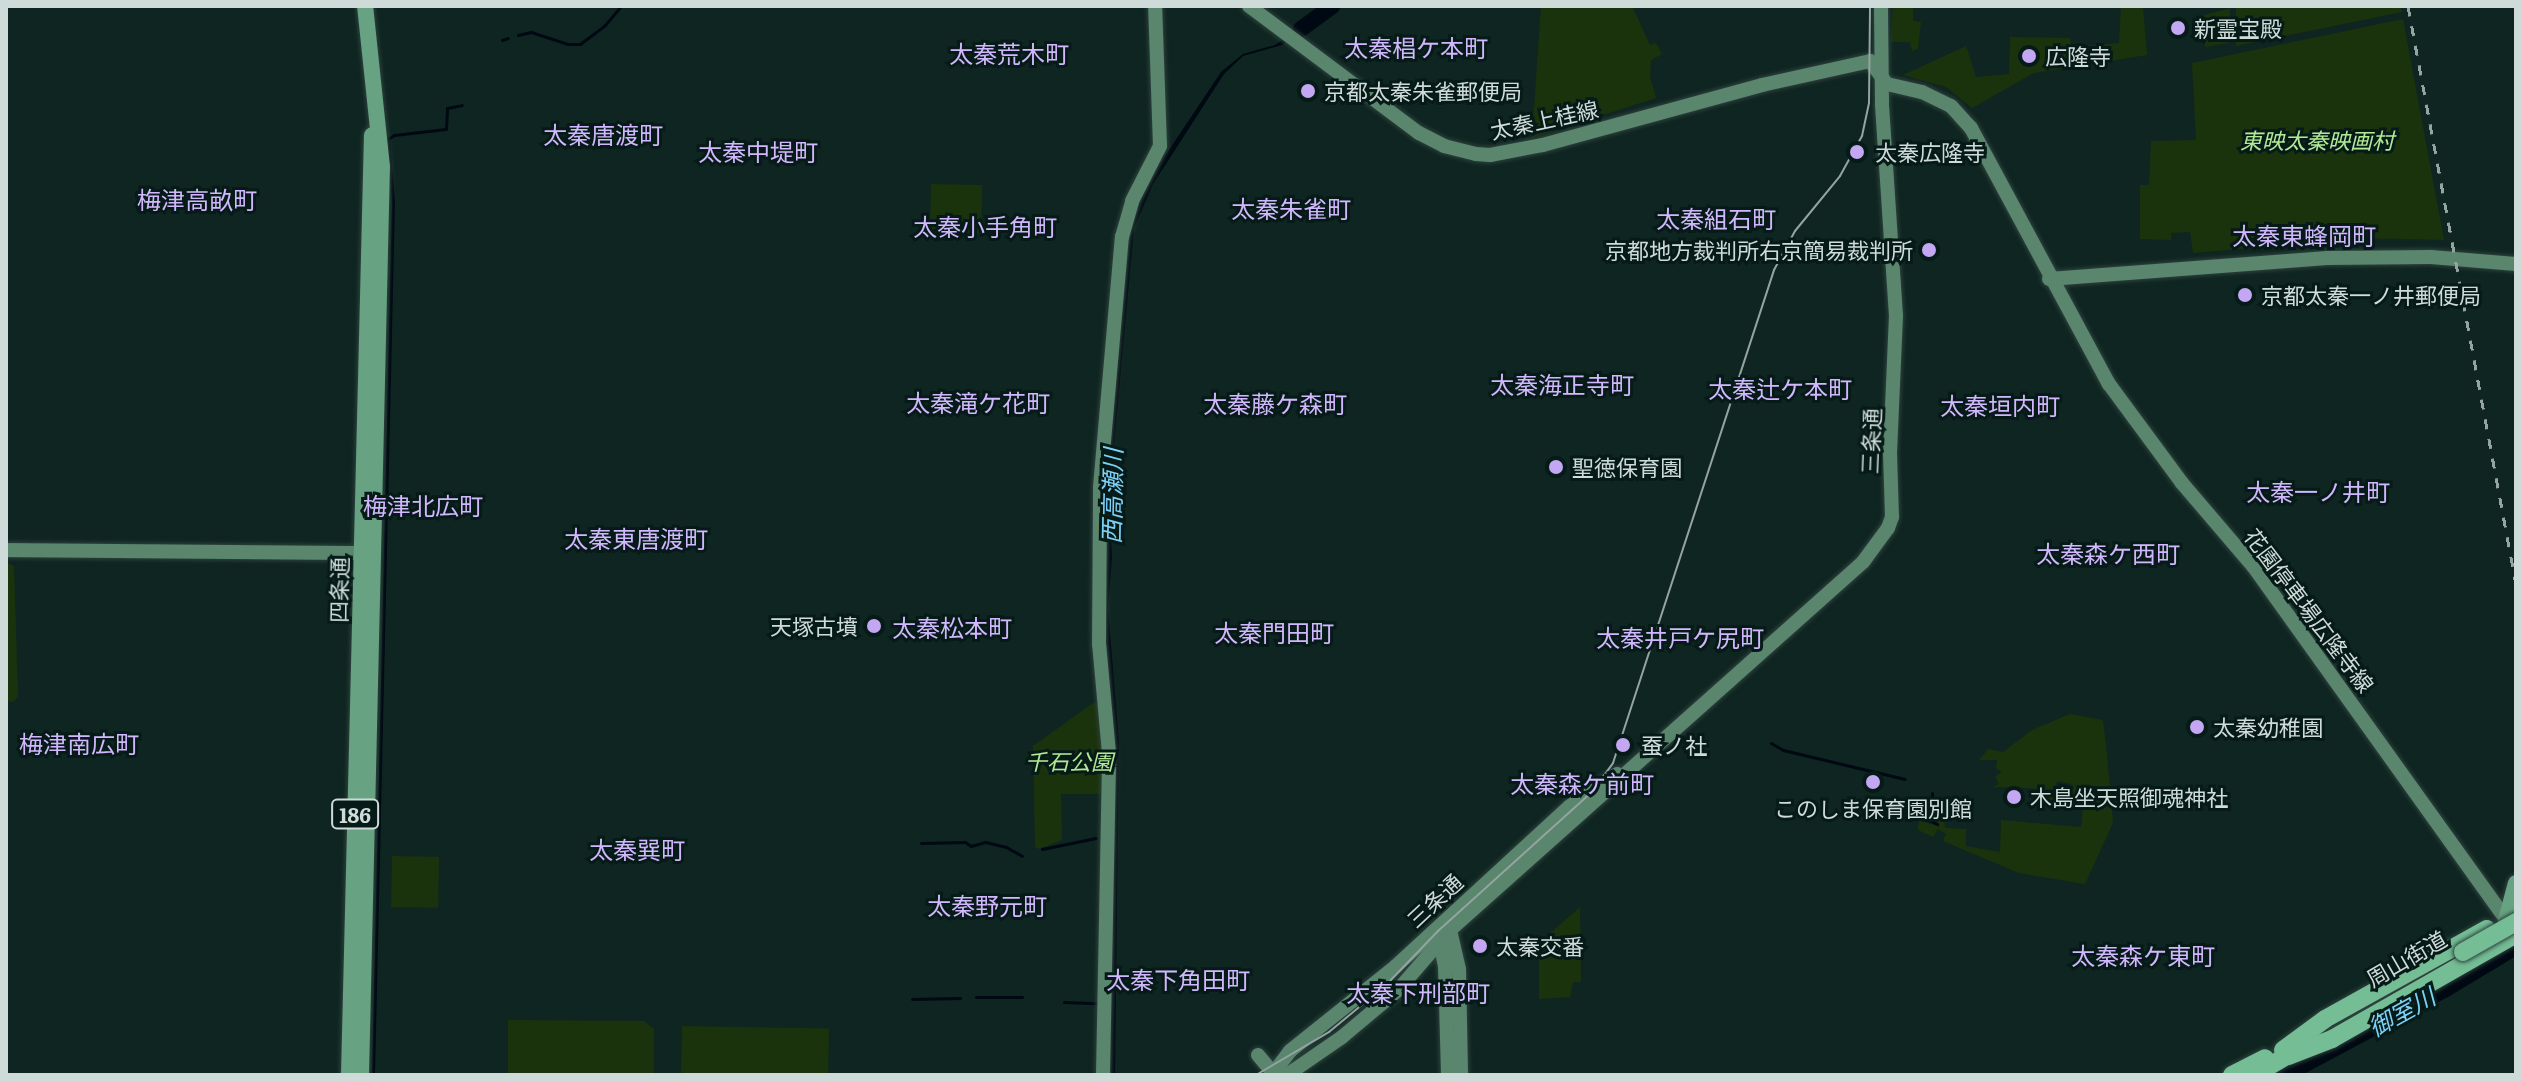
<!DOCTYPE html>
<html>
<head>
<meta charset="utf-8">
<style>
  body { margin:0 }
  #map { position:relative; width:2522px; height:1081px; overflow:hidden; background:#0f2521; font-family:Literata,"Noto Sans JP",serif }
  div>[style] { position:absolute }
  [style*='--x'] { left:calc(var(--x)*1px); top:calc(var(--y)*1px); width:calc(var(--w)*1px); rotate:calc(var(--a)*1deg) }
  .green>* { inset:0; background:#1b330c; transform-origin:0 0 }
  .water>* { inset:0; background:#000913 }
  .stream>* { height:3px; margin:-1.5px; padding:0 1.5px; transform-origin:1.5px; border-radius:1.5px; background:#000913 }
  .river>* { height:16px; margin:-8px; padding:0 8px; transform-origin:8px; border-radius:8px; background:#000913 }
  .roads { filter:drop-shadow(0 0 2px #2e423e) drop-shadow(0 0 2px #2e423e) }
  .secondary>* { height:14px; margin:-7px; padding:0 7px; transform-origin:7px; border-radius:7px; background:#59866d }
  .primary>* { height:16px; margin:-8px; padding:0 8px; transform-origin:8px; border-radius:8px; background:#67a382 }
  .highway>* { height:18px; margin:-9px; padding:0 9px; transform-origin:9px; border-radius:9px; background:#74bd95 }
  .tram>* { height:2px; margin:-1px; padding:0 1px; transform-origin:1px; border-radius:1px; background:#94a4a1 }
  .rail>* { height:3px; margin-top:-1.5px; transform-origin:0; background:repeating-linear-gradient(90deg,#94a4a1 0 10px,transparent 0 20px) }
  .bridges { filter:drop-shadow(0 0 2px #2e423e) drop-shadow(0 0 2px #2e423e) }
  .highway-bridge>* { height:18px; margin:-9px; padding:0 9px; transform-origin:9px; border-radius:9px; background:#74bd95 }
  .dots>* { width:22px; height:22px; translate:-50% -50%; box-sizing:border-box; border:4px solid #061b18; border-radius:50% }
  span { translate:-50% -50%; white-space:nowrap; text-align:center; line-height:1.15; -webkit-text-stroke:6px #061b18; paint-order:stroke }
  .shield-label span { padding:2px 6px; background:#061b18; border:2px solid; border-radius:6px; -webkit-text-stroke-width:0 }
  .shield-label { font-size:20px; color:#cfdbd9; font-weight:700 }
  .poi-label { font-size:22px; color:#cfdbd9 }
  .left { translate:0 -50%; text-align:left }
  .right { translate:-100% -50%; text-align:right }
  .street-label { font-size:22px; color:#cfdbd9 }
  .park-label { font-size:22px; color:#b2e995; font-style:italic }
  .neighbourhood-label { font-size:24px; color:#d1b7fd }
  .water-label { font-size:24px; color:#7dd1f9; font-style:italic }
  .frame { position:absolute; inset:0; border:8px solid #cfdbd9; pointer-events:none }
</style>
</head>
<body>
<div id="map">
  <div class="green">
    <div style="clip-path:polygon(1541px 6px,1632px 6px,1650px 45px,1656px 43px,1662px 54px,1651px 60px,1650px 76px,1656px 98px,1532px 138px)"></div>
    <div style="clip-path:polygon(1893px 6px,1913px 6px,1913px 21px,1921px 22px,1918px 49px,1912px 51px,1910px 42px,1891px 42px)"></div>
    <div style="clip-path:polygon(2121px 6px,2143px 6px,2147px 55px,2034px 73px,1972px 108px,1946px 87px,1903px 75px,1966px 46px,1976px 77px,2009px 74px,2010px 37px,2070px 38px,2071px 47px,2119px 43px)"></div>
    <div style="clip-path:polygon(2236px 6px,2400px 6px,2402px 12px,2236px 46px)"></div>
    <div style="clip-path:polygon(2230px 8px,2228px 43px,2205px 47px,2202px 16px)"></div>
    <div style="clip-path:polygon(2403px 19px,2444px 240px,2362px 238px,2193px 253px,2190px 232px,2171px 233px,2171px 240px,2140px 239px,2140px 185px,2149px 185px,2151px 141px,2196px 140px,2192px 63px)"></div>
    <div style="left:931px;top:184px;width:51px;height:49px;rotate:1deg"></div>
    <div style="clip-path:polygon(6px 562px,14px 566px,18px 697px,13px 702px,6px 701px)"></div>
    <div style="clip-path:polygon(1093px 703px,1100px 704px,1102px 794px,1061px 794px,1062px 840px,1039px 849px,1035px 847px,1033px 746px)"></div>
    <div style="clip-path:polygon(2070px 714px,2103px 720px,2107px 754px,2113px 823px,2085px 884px,2019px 873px,1943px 841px,1946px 834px,1938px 829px,1933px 837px,1918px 830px,1919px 820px,1937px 826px,1932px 820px,1934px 816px,1939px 817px,1944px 820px,1945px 828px,1966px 829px,1966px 846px,2000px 852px,2001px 820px,2081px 827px,2083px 806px,2049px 800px,2044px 795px,2071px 794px,2074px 787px,2071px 784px,2058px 781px,2053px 789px,1993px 787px,1999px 784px,1995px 776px,2002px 772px,1996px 768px,1997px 760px,1979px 760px,1988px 749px,2003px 752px,2032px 730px)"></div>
    <div style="left:392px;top:856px;width:47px;height:51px;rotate:1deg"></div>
    <div style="clip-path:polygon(1580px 907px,1581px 982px,1573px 982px,1570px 997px,1539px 999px,1539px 943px)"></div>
    <div style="clip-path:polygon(508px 1020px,644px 1021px,654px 1029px,654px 1075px,508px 1075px)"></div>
    <div style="left:682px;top:1026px;width:147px;height:49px;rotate:1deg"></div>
  </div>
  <div class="water">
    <div style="clip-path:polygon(1315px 17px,1318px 20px,1282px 45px,1243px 56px,1224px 74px,1153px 184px,1134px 228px,1109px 501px,1112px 557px,1108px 608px,1119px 742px,1115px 1075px,1109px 1075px,1110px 693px,1103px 603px,1108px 554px,1104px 501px,1132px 217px,1163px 159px,1221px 72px,1243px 54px,1275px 45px)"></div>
  </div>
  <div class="stream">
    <div style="--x:518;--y:35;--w:13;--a:-13"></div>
    <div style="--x:531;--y:32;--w:39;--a:18"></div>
    <div style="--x:568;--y:44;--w:12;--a:0"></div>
    <div style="--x:580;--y:44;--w:31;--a:-37"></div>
    <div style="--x:605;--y:25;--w:25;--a:-50"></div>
    <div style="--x:502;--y:40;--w:6;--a:-18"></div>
    <div style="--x:1771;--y:743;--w:14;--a:30"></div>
    <div style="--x:1783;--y:750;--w:125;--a:13.4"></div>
    <div style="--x:1932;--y:800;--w:7;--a:-90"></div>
    <div style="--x:1932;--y:805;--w:16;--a:94"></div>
    <div style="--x:1931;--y:821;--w:7;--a:27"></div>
    <div style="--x:921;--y:843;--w:44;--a:-1.3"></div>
    <div style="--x:965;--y:842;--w:7;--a:34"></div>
    <div style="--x:971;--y:846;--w:15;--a:-16"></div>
    <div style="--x:985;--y:842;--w:22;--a:13"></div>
    <div style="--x:1006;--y:847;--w:18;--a:29"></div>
    <div style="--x:1042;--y:849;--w:55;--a:-11.5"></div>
    <div style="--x:976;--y:997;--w:46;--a:0"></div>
    <div style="--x:912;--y:999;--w:48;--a:-1.2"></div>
    <div style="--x:1064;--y:1002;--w:33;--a:2"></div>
    <div style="--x:373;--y:1075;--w:872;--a:-88.69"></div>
    <div style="--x:393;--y:203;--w:64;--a:-94.5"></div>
    <div style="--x:388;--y:139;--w:7;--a:-34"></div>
    <div style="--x:394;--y:135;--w:52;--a:-6.6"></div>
    <div style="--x:446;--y:129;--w:21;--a:-87"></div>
    <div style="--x:447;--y:108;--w:15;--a:-11"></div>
  </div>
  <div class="river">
    <div style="--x:1301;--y:29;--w:39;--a:-36"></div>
    <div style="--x:2285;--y:1075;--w:183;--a:-28.1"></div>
    <div style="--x:2446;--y:989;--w:82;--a:-31"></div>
  </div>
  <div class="roads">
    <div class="secondary">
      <div style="--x:1249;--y:6;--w:212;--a:36.8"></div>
      <div style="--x:1419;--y:133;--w:28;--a:27"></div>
      <div style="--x:1444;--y:146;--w:33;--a:14"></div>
      <div style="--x:1476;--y:154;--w:14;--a:4"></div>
      <div style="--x:1490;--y:155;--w:54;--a:-10.7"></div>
      <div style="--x:1543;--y:145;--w:227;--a:-15.3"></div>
      <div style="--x:1762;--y:85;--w:111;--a:-12.5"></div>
      <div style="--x:1870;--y:61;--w:29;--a:54"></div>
      <div style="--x:1887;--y:84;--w:36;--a:13"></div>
      <div style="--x:1922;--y:92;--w:32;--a:26"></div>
      <div style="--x:1951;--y:106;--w:30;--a:48"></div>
      <div style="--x:1971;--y:128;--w:291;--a:61.7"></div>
      <div style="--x:2109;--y:384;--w:123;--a:53.6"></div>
      <div style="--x:2182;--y:483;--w:109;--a:49.5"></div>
      <div style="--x:2253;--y:566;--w:435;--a:54.4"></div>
      <div style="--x:2049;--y:279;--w:279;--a:-4.3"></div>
      <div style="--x:2327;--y:258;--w:104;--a:-0.6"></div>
      <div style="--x:2431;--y:257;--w:85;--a:4.7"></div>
      <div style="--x:6;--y:550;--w:364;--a:0.5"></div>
      <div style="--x:1450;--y:930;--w:40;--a:77"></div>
      <div style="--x:1459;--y:969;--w:106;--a:88.9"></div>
      <div style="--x:1439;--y:936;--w:31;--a:79"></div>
      <div style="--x:1445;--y:966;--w:109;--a:88.4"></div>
      <div style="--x:1258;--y:1055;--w:26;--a:50"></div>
      <div style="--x:1103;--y:1075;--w:322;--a:-88.9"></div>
      <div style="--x:1109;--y:753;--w:109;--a:-95.2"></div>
      <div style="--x:1099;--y:644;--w:157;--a:-89.6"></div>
      <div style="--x:1100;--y:487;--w:251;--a:-85"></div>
      <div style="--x:1122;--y:237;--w:37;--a:-74"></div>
      <div style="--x:1132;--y:201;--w:62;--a:-63"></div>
      <div style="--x:1160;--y:146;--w:140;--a:-92"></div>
      <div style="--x:1272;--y:1075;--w:30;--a:-53"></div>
      <div style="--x:1290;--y:1051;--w:136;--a:-38.7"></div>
      <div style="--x:1396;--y:966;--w:236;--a:-42.6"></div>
      <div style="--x:1570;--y:806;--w:57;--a:-34.2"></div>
      <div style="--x:1287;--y:1075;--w:67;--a:-34.6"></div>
      <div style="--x:1342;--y:1037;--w:73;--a:-40"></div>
      <div style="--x:1398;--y:990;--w:79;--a:-49.1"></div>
      <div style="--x:1450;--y:930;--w:553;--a:-41.7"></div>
      <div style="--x:1863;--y:562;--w:42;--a:-53.7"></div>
      <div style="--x:1888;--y:528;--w:12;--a:-70"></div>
      <div style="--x:1892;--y:517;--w:64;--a:-91.8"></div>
      <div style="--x:1890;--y:453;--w:137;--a:-87.5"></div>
      <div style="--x:1896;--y:316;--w:213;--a:-93.8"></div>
      <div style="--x:1882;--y:103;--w:97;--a:-90.6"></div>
    </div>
    <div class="primary">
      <div style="--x:2514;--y:935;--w:17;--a:-118"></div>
      <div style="--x:2506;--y:920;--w:38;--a:-75"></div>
      <div style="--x:349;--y:1075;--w:940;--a:-88.6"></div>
      <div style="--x:361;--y:1075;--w:908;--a:-88.68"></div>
      <div style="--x:382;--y:167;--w:162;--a:-96"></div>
    </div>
    <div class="highway">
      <div style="--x:2283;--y:1050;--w:52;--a:-36.4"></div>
      <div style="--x:2325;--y:1019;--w:185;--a:-29.1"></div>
      <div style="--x:2288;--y:1056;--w:47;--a:-21.1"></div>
      <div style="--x:2332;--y:1039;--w:210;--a:-29.7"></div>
      <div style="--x:2232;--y:1075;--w:37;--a:-27"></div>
      <div style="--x:2254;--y:1075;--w:48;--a:-30.3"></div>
    </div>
  </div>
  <div class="tram">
    <div style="--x:1256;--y:1075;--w:85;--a:-30.5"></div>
    <div style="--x:1329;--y:1032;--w:75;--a:-39.6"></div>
    <div style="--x:1387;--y:984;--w:74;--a:-46.1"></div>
    <div style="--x:1438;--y:931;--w:207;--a:-42.1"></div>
    <div style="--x:1592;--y:792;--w:36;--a:-54"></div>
    <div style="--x:1613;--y:763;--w:519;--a:-71.91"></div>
    <div style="--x:1774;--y:270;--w:44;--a:-61.7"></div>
    <div style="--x:1795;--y:231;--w:71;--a:-50.7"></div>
    <div style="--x:1840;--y:176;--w:46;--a:-61.2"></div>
    <div style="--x:1862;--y:136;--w:34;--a:-78"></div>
    <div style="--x:1869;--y:103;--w:97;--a:-89.4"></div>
  </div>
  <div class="rail">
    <div style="--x:2408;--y:6;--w:588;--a:79.42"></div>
  </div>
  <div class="bridges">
    <div class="highway-bridge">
      <div style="--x:2463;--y:952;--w:61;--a:-29.5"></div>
    </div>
  </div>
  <div class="dots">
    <div style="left:2178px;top:28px;background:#c3a7f2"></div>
    <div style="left:2029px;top:56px;background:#c3a7f2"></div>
    <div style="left:1308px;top:91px;background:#c3a7f2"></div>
    <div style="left:1857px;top:152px;background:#c3a7f2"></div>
    <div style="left:1929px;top:250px;background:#c3a7f2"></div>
    <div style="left:2245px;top:295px;background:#c3a7f2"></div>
    <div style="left:1556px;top:467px;background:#c3a7f2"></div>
    <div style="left:874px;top:626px;background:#c3a7f2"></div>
    <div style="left:2197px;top:727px;background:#c3a7f2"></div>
    <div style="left:1623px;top:745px;background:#c3a7f2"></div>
    <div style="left:1873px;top:782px;background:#c3a7f2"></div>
    <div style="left:2014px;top:797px;background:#c3a7f2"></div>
    <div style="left:1480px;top:946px;background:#c3a7f2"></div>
  </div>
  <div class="shield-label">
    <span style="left:355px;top:814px">186</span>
  </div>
  <div class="poi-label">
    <span class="left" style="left:2194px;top:28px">新霊宝殿</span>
    <span class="left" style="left:2045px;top:56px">広隆寺</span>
    <span class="left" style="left:1324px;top:91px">京都太秦朱雀郵便局</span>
    <span class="left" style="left:1875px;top:152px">太秦広隆寺</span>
    <span class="right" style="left:1913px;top:250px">京都地方裁判所右京簡易裁判所</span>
    <span class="left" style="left:2261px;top:295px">京都太秦一ノ井郵便局</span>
    <span class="left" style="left:1572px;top:467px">聖徳保育園</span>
    <span class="right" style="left:858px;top:626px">天塚古墳</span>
    <span class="left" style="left:2213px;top:727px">太秦幼稚園</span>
    <span class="left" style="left:1641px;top:745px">蚕ノ社</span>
    <span class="left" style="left:2030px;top:797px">木島坐天照御魂神社</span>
    <span style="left:1873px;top:808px">このしま保育園別館</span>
    <span class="left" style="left:1496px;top:946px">太秦交番</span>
  </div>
  <div class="street-label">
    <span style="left:1544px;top:119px;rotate:-12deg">太秦上桂線</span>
    <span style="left:1870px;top:441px;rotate:-88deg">三条通</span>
    <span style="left:338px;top:590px;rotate:-89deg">四条通</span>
    <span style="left:2310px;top:610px;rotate:53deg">花園停車場広隆寺線</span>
    <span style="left:1434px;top:900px;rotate:-43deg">三条通</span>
    <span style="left:2406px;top:958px;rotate:-30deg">周山街道</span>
  </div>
  <div class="park-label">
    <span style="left:2317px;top:140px">東映太秦映画村</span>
    <span style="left:1069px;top:761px">千石公園</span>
  </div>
  <div class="neighbourhood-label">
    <span style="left:1416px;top:47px">太秦椙ケ本町</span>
    <span style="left:1009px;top:53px">太秦荒木町</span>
    <span style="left:603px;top:134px">太秦唐渡町</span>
    <span style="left:758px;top:151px">太秦中堤町</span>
    <span style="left:197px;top:199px">梅津高畝町</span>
    <span style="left:1291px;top:208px">太秦朱雀町</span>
    <span style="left:1716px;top:218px">太秦組石町</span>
    <span style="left:985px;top:226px">太秦小手角町</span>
    <span style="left:2304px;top:235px">太秦東蜂岡町</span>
    <span style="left:1562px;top:384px">太秦海正寺町</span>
    <span style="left:1780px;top:388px">太秦辻ケ本町</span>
    <span style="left:978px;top:402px">太秦滝ケ花町</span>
    <span style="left:1275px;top:403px">太秦藤ケ森町</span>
    <span style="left:2000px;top:405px">太秦垣内町</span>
    <span style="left:2318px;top:491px">太秦一ノ井町</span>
    <span style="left:423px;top:505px">梅津北広町</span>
    <span style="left:636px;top:538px">太秦東唐渡町</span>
    <span style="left:2108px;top:553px">太秦森ケ西町</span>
    <span style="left:952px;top:627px">太秦松本町</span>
    <span style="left:1274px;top:632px">太秦門田町</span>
    <span style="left:1680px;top:637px">太秦井戸ケ尻町</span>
    <span style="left:79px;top:743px">梅津南広町</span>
    <span style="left:1582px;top:783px">太秦森ケ前町</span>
    <span style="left:637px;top:849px">太秦巽町</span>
    <span style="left:987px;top:905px">太秦野元町</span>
    <span style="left:2143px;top:955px">太秦森ケ東町</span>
    <span style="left:1178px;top:979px">太秦下角田町</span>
    <span style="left:1418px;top:992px">太秦下刑部町</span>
  </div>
  <div class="water-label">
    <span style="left:1111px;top:496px;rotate:-89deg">西高瀬川</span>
    <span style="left:2401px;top:1011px;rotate:-29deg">御室川</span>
  </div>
  <div class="frame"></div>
</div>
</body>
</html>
